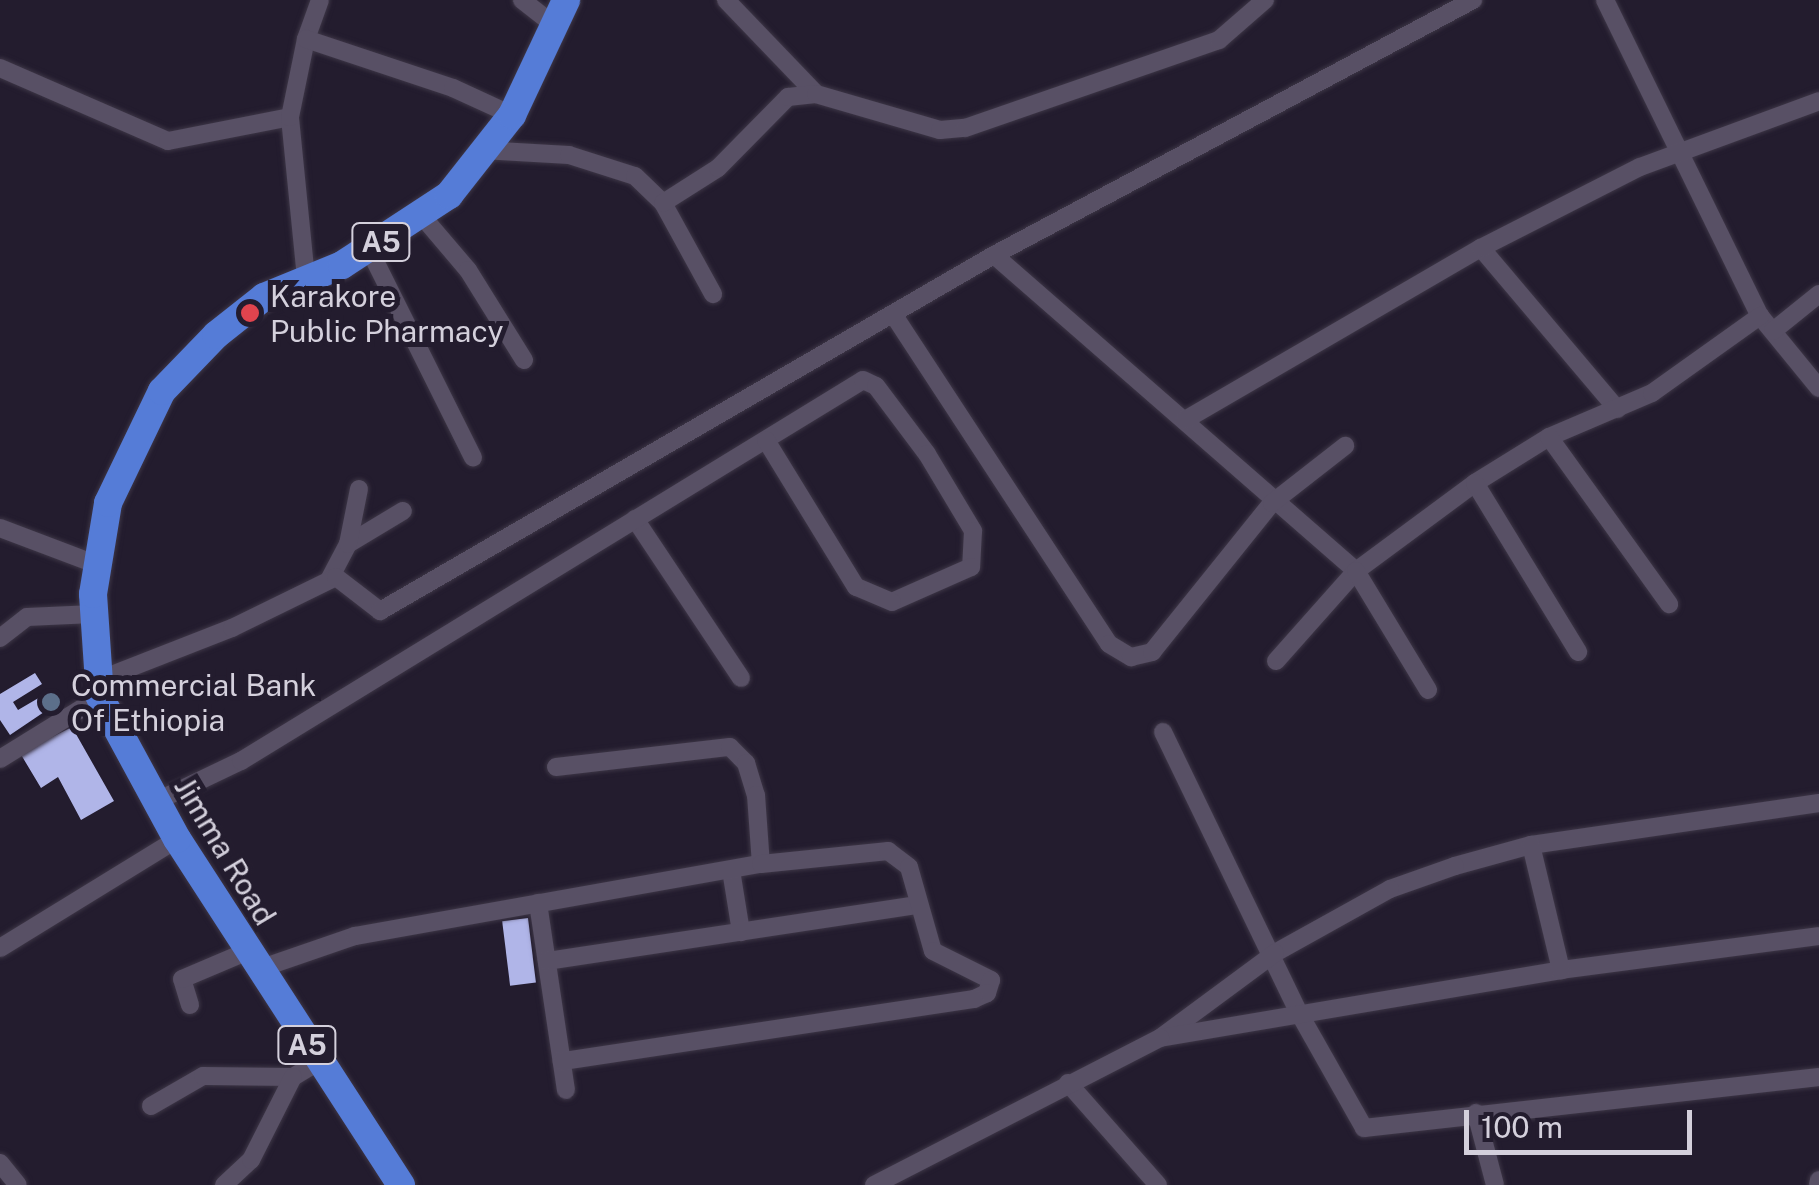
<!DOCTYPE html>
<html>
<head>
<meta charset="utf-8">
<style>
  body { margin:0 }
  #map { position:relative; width:1819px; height:1185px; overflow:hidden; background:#231c2e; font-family:"Public Sans",sans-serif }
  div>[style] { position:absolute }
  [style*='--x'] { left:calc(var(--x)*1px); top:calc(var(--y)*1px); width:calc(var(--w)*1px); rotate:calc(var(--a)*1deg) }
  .building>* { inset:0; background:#b0b5e8; transform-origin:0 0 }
  .roads { filter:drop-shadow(0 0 2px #3d3646) drop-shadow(0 0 2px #3d3646) }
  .minor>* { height:18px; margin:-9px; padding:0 9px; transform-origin:9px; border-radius:9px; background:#585065 }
  .highway>* { height:28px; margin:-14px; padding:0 14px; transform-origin:14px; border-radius:14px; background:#557cd7 }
  .dots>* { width:28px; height:28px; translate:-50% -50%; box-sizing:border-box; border:5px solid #231c2e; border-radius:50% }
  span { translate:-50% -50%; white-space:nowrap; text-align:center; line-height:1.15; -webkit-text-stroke:10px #231c2e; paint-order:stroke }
  .shield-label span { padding:2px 8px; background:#231c2e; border:2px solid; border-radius:8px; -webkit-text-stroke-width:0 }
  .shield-label { font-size:28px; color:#d4d0dc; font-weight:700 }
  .poi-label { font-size:30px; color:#d4d0dc }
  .left { translate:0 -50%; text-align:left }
  .street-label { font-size:30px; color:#d4d0dc }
  .scale { position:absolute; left:1464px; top:1110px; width:228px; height:45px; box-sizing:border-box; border:5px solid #d4d0dc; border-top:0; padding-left:12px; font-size:30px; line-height:35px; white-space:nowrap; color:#d4d0dc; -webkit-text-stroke:8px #231c2e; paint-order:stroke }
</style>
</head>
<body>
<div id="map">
  <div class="building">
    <div style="clip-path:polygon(35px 673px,42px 684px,13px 702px,18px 710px,47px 693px,53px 706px,10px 735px,0 720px,0 694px)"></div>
    <div style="clip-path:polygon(72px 727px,114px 801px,81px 820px,58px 777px,41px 788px,20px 753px)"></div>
    <div style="left:528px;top:918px;width:65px;height:26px;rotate:83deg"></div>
  </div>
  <div class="roads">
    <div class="minor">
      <div style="--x:522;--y:0;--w:37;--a:38"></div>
      <div style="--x:726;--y:0;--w:130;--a:46.2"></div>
      <div style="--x:1605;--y:0;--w:352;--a:63.9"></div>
      <div style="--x:1760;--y:316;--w:93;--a:50.7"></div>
      <div style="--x:306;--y:39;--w:41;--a:-70.3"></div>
      <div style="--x:0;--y:68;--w:183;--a:23.5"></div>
      <div style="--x:168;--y:141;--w:124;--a:-11.1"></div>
      <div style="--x:482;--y:150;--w:87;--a:3.3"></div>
      <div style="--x:569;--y:155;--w:69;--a:17.7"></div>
      <div style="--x:635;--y:176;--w:39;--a:44"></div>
      <div style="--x:663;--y:203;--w:104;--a:61.2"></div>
      <div style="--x:663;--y:203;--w:65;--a:-32.5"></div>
      <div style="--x:718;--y:168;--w:100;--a:-45.4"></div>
      <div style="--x:788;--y:97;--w:28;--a:-6"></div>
      <div style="--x:816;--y:94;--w:129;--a:16.2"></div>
      <div style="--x:940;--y:130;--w:25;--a:-5"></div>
      <div style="--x:965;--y:128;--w:269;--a:-19.1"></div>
      <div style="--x:1219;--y:40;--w:61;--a:-41"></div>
      <div style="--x:422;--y:216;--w:71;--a:49.6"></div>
      <div style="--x:468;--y:270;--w:106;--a:58.1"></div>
      <div style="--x:1481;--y:248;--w:211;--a:49.8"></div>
      <div style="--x:369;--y:249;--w:233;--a:63.5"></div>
      <div style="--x:994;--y:255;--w:481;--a:41.1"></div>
      <div style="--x:1356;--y:571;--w:148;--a:-36.5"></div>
      <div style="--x:1475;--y:483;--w:87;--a:-31.9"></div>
      <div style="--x:1549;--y:437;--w:112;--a:-23.1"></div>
      <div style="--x:1652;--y:393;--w:133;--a:-35.5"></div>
      <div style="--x:306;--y:278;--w:162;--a:-95.7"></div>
      <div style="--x:290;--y:117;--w:80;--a:-78.4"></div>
      <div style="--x:306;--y:39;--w:155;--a:18.4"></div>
      <div style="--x:453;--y:88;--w:65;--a:24.6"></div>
      <div style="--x:893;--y:314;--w:394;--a:56.8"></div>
      <div style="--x:1109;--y:644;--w:26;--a:31"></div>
      <div style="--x:1131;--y:657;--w:22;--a:-13"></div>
      <div style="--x:1152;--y:652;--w:191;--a:-51.2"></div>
      <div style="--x:1272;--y:503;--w:93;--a:-38"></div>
      <div style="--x:1773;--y:331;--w:59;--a:-38.8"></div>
      <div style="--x:1185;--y:420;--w:342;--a:-30.2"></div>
      <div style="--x:1481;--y:248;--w:178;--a:-27"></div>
      <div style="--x:1640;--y:167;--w:191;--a:-20.2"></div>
      <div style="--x:1549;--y:437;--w:206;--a:54.3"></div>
      <div style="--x:1475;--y:483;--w:198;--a:58.6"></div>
      <div style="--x:635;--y:519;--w:191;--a:56.3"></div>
      <div style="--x:0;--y:528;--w:105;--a:20.7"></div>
      <div style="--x:348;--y:544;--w:64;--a:-31"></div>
      <div style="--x:329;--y:580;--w:41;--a:-62.2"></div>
      <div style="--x:348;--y:544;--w:56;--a:-78.7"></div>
      <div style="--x:0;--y:638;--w:34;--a:-38"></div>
      <div style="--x:27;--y:617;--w:66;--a:-2.6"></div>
      <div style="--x:1276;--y:661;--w:120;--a:-48.4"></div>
      <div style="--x:1356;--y:571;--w:139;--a:58.8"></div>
      <div style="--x:96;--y:681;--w:146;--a:-21.3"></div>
      <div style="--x:232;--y:628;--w:116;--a:-26.1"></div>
      <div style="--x:336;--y:577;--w:56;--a:37.7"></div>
      <div style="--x:380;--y:611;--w:710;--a:-30.11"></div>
      <div style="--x:994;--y:255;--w:543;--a:-28.03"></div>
      <div style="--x:1163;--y:732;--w:312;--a:64.2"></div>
      <div style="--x:1299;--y:1013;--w:132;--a:60.5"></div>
      <div style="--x:1364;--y:1128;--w:458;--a:-6.4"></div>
      <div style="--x:0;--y:759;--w:118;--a:-31.8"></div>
      <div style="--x:556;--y:767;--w:175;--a:-6.6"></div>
      <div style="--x:730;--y:747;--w:23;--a:45"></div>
      <div style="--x:746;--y:763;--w:34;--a:73"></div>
      <div style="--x:756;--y:795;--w:69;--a:85.9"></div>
      <div style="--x:155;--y:802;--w:95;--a:-25.5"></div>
      <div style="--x:241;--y:761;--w:729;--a:-31.49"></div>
      <div style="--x:863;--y:380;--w:14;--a:25"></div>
      <div style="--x:876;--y:386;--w:85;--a:53.1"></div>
      <div style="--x:927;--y:454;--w:90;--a:59.1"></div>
      <div style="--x:973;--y:531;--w:36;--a:93"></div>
      <div style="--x:971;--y:567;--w:86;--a:156.1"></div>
      <div style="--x:892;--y:602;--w:39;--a:-157"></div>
      <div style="--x:856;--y:587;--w:172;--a:-121.5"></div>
      <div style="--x:1819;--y:803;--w:291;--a:171.7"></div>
      <div style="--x:1531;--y:845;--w:79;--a:164.6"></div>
      <div style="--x:1455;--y:866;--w:69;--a:160.5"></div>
      <div style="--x:1390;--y:889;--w:132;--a:150.9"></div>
      <div style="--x:1275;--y:953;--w:143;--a:143.5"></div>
      <div style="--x:1160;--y:1038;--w:407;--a:-9.6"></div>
      <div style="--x:1561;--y:970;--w:260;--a:-7.5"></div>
      <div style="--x:1531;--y:845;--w:129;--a:76.5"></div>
      <div style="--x:731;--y:870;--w:63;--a:80.8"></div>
      <div style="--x:538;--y:903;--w:189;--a:81.5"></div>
      <div style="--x:0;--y:948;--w:208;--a:-31.6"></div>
      <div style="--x:547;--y:961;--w:376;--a:-8.6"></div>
      <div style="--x:259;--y:969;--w:102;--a:-19"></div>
      <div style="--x:355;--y:936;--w:412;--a:-10.1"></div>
      <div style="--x:761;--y:864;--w:128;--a:-5.8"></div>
      <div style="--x:888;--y:851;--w:26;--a:37"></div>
      <div style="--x:909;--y:867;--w:87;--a:74.1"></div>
      <div style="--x:933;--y:951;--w:65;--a:26.6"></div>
      <div style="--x:991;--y:980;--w:14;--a:107"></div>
      <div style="--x:987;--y:993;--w:14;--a:155"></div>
      <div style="--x:974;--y:999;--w:417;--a:171.4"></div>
      <div style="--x:190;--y:1005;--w:27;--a:-107"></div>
      <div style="--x:182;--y:979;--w:72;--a:-23"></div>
      <div style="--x:1068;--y:1083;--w:136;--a:48.6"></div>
      <div style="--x:151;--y:1106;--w:60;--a:-30"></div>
      <div style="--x:203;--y:1076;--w:90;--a:0.6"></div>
      <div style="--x:293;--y:1077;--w:29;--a:-31"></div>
      <div style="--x:1476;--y:1113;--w:74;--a:75.2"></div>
      <div style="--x:0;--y:1163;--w:28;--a:51"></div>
      <div style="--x:224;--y:1185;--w:37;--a:-43"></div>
      <div style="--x:251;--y:1160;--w:93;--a:-63.2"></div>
      <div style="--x:874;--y:1185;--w:322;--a:-27.2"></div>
      <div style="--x:1818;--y:1185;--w:5;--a:-79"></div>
    </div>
    <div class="highway">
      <div style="--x:401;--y:1185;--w:412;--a:-122.9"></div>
      <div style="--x:177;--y:839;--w:162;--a:-118.5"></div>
      <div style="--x:100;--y:697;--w:103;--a:-93.9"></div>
      <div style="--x:93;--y:594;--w:92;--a:-80.6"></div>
      <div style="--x:108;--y:503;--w:124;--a:-64.3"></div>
      <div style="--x:162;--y:391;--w:78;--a:-46"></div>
      <div style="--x:216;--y:335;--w:61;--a:-38.4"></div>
      <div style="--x:264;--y:297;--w:84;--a:-22.3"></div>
      <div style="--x:342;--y:265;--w:128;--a:-33.2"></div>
      <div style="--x:449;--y:195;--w:102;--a:-51.8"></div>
      <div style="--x:512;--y:115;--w:127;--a:-64.8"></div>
    </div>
  </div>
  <div class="dots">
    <div style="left:250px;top:313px;background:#e0444e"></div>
    <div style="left:51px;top:702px;background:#5c6f8a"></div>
  </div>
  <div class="shield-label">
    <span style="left:381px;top:242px">A5</span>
    <span style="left:307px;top:1045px">A5</span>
  </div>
  <div class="poi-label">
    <span class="left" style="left:270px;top:313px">Karakore<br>Public Pharmacy</span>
    <span class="left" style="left:71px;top:702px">Commercial Bank<br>Of Ethiopia</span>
  </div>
  <div class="street-label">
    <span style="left:225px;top:851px;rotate:59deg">Jimma Road</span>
  </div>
  <div class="scale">100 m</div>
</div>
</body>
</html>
